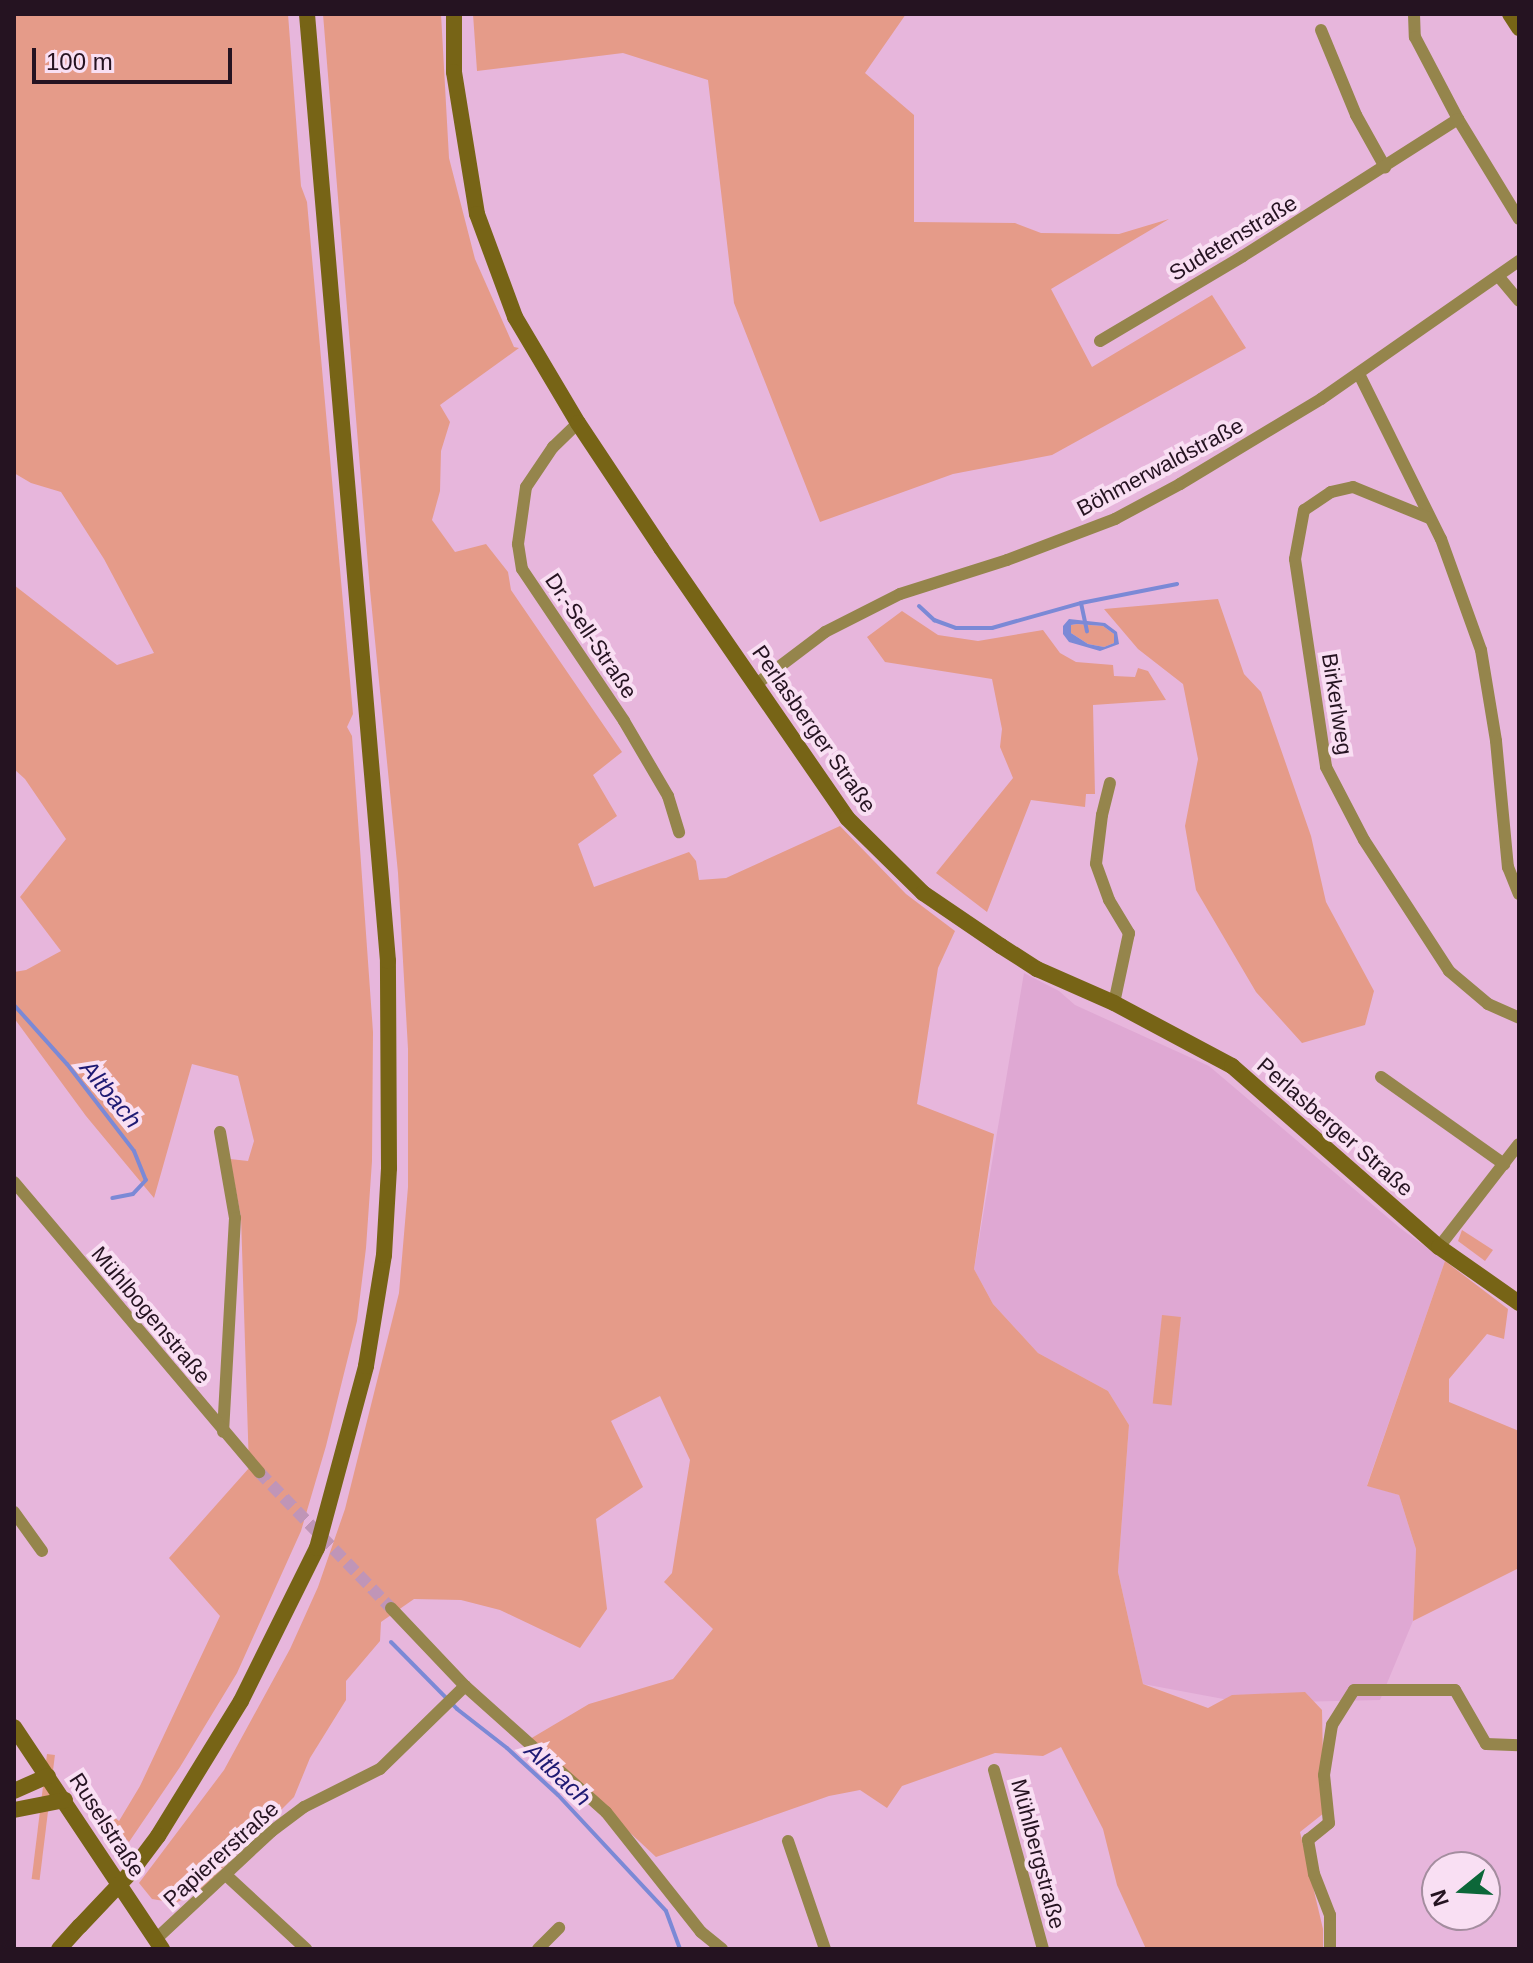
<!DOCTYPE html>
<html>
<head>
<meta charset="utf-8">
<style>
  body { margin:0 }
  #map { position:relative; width:1533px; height:1963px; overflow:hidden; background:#e7b6dc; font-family:Arial,sans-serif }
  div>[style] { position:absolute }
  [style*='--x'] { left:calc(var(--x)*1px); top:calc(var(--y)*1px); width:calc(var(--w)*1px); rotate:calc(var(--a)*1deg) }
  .built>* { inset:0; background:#dfa8d3 }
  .green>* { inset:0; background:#e59b89; transform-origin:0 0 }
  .water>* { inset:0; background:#7b89d6 }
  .stream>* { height:4px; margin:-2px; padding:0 2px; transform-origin:2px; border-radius:2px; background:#7b89d6 }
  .street-tunnel>* { height:12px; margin-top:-6px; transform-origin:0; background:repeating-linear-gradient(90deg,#c095b7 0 12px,transparent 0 18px) }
  .street>* { height:12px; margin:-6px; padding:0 6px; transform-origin:6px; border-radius:6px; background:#95854c }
  .secondary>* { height:16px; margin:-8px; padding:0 8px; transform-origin:8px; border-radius:8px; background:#776416 }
  .secondary-bridge>* { height:16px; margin:-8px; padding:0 8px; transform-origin:8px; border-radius:8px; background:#776416 }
  span { translate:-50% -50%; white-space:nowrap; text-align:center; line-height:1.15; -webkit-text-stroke:8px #f9dff3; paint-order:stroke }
  .street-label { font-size:22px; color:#251321 }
  .water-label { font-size:24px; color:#1e1a73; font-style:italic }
  .frame { position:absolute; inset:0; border:16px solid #251321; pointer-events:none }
  .north { position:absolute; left:1421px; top:1851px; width:80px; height:80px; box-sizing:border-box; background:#f9dff3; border:2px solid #a48d9f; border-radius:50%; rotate:252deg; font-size:22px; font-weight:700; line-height:32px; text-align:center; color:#251321 }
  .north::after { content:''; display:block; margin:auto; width:28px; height:36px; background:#0c6739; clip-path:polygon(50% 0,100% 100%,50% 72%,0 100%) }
  .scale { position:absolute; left:32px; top:48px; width:200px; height:36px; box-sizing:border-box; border:4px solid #251321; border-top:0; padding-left:10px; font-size:24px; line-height:28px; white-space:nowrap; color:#251321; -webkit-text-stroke:6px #f9dff3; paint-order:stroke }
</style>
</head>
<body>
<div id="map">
  <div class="built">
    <div style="clip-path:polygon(1024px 973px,1059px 991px,1075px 1005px,1209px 1066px,1400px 1228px,1445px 1261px,1367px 1485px,1399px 1495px,1416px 1549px,1413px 1621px,1380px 1700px,1245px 1703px,1143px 1684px,1118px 1572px,1129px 1425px,1108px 1391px,1038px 1353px,993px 1304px,974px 1269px)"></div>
  </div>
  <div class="green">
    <div style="clip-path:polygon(14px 14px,288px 14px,301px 186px,307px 202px,353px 714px,347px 727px,352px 736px,373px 1032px,372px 1161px,366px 1248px,357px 1321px,326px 1446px,301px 1531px,237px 1673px,180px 1767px,129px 1842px,100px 1812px,108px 1812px,119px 1821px,140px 1786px,220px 1616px,169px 1558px,249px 1468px,241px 1217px,230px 1159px,248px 1161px,254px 1141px,238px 1076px,192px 1064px,154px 1198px,86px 1116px,14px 1018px,14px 972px,26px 970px,61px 951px,20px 897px,66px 839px,25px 779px,14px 769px,14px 585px,117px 665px,154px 653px,104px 559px,61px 492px,31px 483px,14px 473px)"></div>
    <div style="clip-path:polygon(323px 14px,441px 14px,449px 158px,475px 259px,514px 347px,519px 348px,440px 405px,450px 422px,441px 451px,440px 491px,432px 520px,455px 552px,486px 544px,508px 572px,511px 590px,622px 752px,593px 775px,617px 816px,578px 844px,594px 887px,689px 852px,696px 861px,699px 880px,726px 878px,840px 826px,906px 894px,955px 931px,938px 968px,917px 1104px,994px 1134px,974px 1269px,993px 1304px,1038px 1353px,1108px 1391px,1129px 1425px,1118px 1572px,1143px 1684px,1208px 1708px,1232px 1695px,1305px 1692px,1322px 1710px,1324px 1813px,1300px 1832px,1323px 1929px,1323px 1949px,1146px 1949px,1117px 1885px,1103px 1829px,1061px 1747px,1043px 1756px,995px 1753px,902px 1786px,887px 1808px,860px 1790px,829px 1796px,656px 1857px,530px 1739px,589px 1704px,673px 1679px,713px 1629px,664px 1582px,672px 1573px,690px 1460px,660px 1396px,611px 1421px,643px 1487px,596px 1519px,607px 1609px,580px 1648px,500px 1610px,461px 1600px,414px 1599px,381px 1622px,380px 1641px,346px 1681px,346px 1700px,310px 1758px,294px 1797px,203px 1888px,176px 1903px,152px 1899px,139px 1883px,224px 1770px,290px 1649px,318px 1587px,345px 1509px,399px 1293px,408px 1187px,408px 1049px,398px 873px,370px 590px)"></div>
    <div style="clip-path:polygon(473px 14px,906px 14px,865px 73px,914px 115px,914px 222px,1015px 223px,1041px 233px,1119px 234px,1169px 219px,1051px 289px,1092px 367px,1212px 295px,1246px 348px,1052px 455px,953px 474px,820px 522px,734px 303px,708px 80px,623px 53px,477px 71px)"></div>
    <div style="clip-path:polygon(1218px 599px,1244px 674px,1261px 692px,1311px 836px,1326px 902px,1374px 991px,1365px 1025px,1302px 1043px,1256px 992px,1196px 890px,1185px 826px,1198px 759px,1183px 684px,1138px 649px,1104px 609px)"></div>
    <div style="clip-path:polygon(902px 611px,938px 635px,978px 641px,1043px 630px,1060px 653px,1076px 662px,1113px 665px,1114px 676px,1135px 677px,1138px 668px,1148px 671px,1166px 700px,1093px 705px,1095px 794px,1086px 794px,1085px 807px,1031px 800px,987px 912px,936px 873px,1013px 778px,1000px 747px,1002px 729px,992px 679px,885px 662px,867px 637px)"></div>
    <div style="clip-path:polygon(1077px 624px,1103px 626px,1114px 634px,1114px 643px,1104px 647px,1088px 644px,1071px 633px,1071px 625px)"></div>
    <div style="clip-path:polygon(1462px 1230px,1493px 1250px,1485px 1261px,1458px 1241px)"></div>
    <div style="clip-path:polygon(1445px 1261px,1508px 1309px,1504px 1339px,1487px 1334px,1449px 1379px,1449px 1402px,1519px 1431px,1519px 1568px,1413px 1621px,1416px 1549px,1399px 1495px,1367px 1486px)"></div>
    <div style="left:1162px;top:1315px;width:19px;height:89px;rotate:6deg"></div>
    <div style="left:47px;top:1754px;width:8px;height:126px;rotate:7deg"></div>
  </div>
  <div class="water">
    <div style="clip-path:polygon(evenodd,1069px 619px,1105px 623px,1117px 632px,1119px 644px,1100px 651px,1069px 642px,1063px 634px,1063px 626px,1069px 619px,1077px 624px,1103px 626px,1114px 634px,1114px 643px,1104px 647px,1088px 644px,1071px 633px,1071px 625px,1077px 624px)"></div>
  </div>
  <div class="stream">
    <div style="--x:1081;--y:603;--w:29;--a:78"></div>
    <div style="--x:919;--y:606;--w:21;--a:43"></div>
    <div style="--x:934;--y:620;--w:23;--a:20"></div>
    <div style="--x:956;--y:628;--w:36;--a:0"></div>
    <div style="--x:992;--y:628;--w:92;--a:-15.7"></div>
    <div style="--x:1081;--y:603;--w:98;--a:-11.2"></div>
    <div style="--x:14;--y:1005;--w:79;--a:48.1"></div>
    <div style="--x:67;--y:1064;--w:110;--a:52.4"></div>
    <div style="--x:134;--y:1151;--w:31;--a:68"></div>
    <div style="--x:146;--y:1180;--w:19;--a:133"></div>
    <div style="--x:133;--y:1194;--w:21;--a:169"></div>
    <div style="--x:391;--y:1642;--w:94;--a:45.4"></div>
    <div style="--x:457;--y:1709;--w:63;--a:38"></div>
    <div style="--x:507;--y:1748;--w:69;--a:42.7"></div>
    <div style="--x:558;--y:1795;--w:158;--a:47"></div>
    <div style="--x:666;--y:1911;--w:40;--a:69.8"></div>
  </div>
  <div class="street-tunnel">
    <div style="--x:259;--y:1472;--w:190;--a:45.9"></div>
  </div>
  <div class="street">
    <div style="--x:1414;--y:14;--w:23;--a:88"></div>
    <div style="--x:1415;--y:37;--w:93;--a:62.3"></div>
    <div style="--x:1458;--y:119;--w:117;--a:58.6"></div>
    <div style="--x:1321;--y:30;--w:92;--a:67.6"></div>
    <div style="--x:1356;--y:115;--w:60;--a:60.9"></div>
    <div style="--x:1499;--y:277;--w:31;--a:50"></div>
    <div style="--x:1100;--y:341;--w:166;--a:-30.7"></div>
    <div style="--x:1243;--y:256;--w:255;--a:-32.5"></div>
    <div style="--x:1359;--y:374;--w:184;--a:63.6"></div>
    <div style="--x:1441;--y:539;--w:118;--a:70.2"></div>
    <div style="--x:1481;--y:650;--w:92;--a:80.6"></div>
    <div style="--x:1496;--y:741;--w:127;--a:84.6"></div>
    <div style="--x:1508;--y:867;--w:29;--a:68"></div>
    <div style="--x:578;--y:423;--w:35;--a:136"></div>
    <div style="--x:553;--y:447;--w:48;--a:124"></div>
    <div style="--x:526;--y:487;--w:58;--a:98"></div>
    <div style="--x:518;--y:544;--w:25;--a:81"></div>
    <div style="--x:522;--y:569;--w:183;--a:56.1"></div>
    <div style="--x:624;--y:721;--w:87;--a:59.6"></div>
    <div style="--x:668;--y:796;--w:38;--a:73"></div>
    <div style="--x:1429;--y:518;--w:82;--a:-157.8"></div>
    <div style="--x:1353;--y:487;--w:23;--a:167"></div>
    <div style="--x:1331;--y:492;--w:32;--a:146"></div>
    <div style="--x:1304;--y:510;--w:50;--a:100.4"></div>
    <div style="--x:1295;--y:559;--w:210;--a:81.5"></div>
    <div style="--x:1326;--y:767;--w:82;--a:62.5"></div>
    <div style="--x:1364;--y:840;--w:156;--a:57"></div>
    <div style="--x:1449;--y:971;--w:51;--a:40.2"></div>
    <div style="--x:1488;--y:1004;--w:34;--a:24"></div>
    <div style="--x:755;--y:685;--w:88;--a:-37.1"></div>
    <div style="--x:825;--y:632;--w:84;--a:-26.9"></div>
    <div style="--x:900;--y:594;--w:112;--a:-17.6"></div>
    <div style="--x:1007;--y:560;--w:116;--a:-20.8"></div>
    <div style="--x:1115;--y:519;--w:74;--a:-28.3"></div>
    <div style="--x:1180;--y:484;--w:165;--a:-31.1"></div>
    <div style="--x:1321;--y:399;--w:241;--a:-34.9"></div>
    <div style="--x:1110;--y:783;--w:33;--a:104"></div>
    <div style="--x:1102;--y:815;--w:49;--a:97"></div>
    <div style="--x:1096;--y:864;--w:38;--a:70"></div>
    <div style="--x:1109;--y:900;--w:39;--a:59"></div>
    <div style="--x:1129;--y:933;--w:72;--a:102.1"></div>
    <div style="--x:1381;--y:1077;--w:151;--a:35.3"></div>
    <div style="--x:220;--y:1132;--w:87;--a:80.1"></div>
    <div style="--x:235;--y:1218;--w:214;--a:93.2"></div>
    <div style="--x:14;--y:1182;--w:380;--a:49.8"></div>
    <div style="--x:1439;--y:1247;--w:130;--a:-52.2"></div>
    <div style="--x:14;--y:1512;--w:48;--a:54.3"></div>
    <div style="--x:391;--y:1608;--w:108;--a:46.5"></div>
    <div style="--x:465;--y:1686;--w:189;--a:41.8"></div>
    <div style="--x:606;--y:1812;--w:153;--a:51.6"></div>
    <div style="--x:701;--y:1932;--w:27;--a:39"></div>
    <div style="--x:994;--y:1770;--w:186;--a:74.7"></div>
    <div style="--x:788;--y:1841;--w:114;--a:71.1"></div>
    <div style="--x:227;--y:1876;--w:108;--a:42.7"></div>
    <div style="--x:156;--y:1939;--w:158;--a:-43"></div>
    <div style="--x:272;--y:1831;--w:40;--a:-37"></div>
    <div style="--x:304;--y:1807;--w:85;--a:-26.6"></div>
    <div style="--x:380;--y:1769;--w:119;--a:-44.3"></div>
    <div style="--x:538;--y:1949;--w:30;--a:-45"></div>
    <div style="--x:1330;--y:1949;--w:34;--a:-90"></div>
    <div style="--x:1330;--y:1915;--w:44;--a:-111.3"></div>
    <div style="--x:1314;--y:1874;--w:35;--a:-100"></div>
    <div style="--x:1308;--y:1840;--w:27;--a:-39"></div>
    <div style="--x:1329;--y:1823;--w:48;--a:-95.9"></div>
    <div style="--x:1324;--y:1775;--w:51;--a:-80.9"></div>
    <div style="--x:1332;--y:1725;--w:41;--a:-57.8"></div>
    <div style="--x:1354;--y:1690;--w:101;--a:0"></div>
    <div style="--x:1455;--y:1690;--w:62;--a:60.1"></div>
    <div style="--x:1486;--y:1744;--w:33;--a:2"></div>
  </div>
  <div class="secondary">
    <div style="--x:454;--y:14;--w:58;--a:90"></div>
    <div style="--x:454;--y:72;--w:144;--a:80.8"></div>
    <div style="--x:477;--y:214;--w:110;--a:69.7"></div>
    <div style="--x:515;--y:317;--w:123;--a:59.3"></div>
    <div style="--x:578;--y:423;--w:150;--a:56.4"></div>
    <div style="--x:661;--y:548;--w:328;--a:55.4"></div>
    <div style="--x:847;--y:818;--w:107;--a:44.6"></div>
    <div style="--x:923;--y:893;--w:94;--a:34.2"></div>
    <div style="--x:1001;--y:946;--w:43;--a:32.6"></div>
    <div style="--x:1037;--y:969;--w:84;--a:23.8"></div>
    <div style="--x:1114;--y:1003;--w:134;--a:28.1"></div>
    <div style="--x:1232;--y:1066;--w:275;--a:41.2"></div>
    <div style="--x:1439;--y:1247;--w:98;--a:35"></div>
    <div style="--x:1510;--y:14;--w:17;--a:57"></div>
    <div style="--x:14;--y:1727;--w:267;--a:56.3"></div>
    <div style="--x:14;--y:1791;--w:37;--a:-24"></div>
    <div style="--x:14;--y:1810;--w:52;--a:-11.1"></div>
    <div style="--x:158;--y:1836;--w:158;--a:-58.4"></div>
    <div style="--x:241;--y:1701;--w:171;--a:-63.6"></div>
    <div style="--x:317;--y:1548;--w:188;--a:-74.9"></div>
    <div style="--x:366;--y:1366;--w:112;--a:-80.8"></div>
    <div style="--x:384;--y:1255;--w:87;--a:-86.7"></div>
    <div style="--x:389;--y:1168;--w:207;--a:-90.3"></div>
    <div style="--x:388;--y:961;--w:950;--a:-94.89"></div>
    <div style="--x:59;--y:1949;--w:31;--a:-48"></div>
  </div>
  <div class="secondary-bridge">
    <div style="--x:80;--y:1926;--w:74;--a:-46.6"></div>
    <div style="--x:131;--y:1872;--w:45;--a:-53.1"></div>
  </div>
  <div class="street-label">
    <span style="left:1233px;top:238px;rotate:-31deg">Sudetenstraße</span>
    <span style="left:1160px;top:467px;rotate:-28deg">Böhmerwaldstraße</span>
    <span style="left:591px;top:636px;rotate:56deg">Dr.-Sell-Straße</span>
    <span style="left:1337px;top:704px;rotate:81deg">Birkerlweg</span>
    <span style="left:814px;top:729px;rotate:55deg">Perlasberger Straße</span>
    <span style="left:1335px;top:1127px;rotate:41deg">Perlasberger Straße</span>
    <span style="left:151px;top:1315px;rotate:50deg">Mühlbogenstraße</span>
    <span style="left:107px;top:1825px;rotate:57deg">Ruselstraße</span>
    <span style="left:221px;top:1854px;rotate:-42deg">Papiererstraße</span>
    <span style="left:1038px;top:1854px;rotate:75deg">Mühlbergstraße</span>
  </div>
  <div class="water-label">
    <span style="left:111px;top:1094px;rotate:50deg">Altbach</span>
    <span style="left:558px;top:1774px;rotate:43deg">Altbach</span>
  </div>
  <div class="frame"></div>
  <div class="north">N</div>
  <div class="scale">100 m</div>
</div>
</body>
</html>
